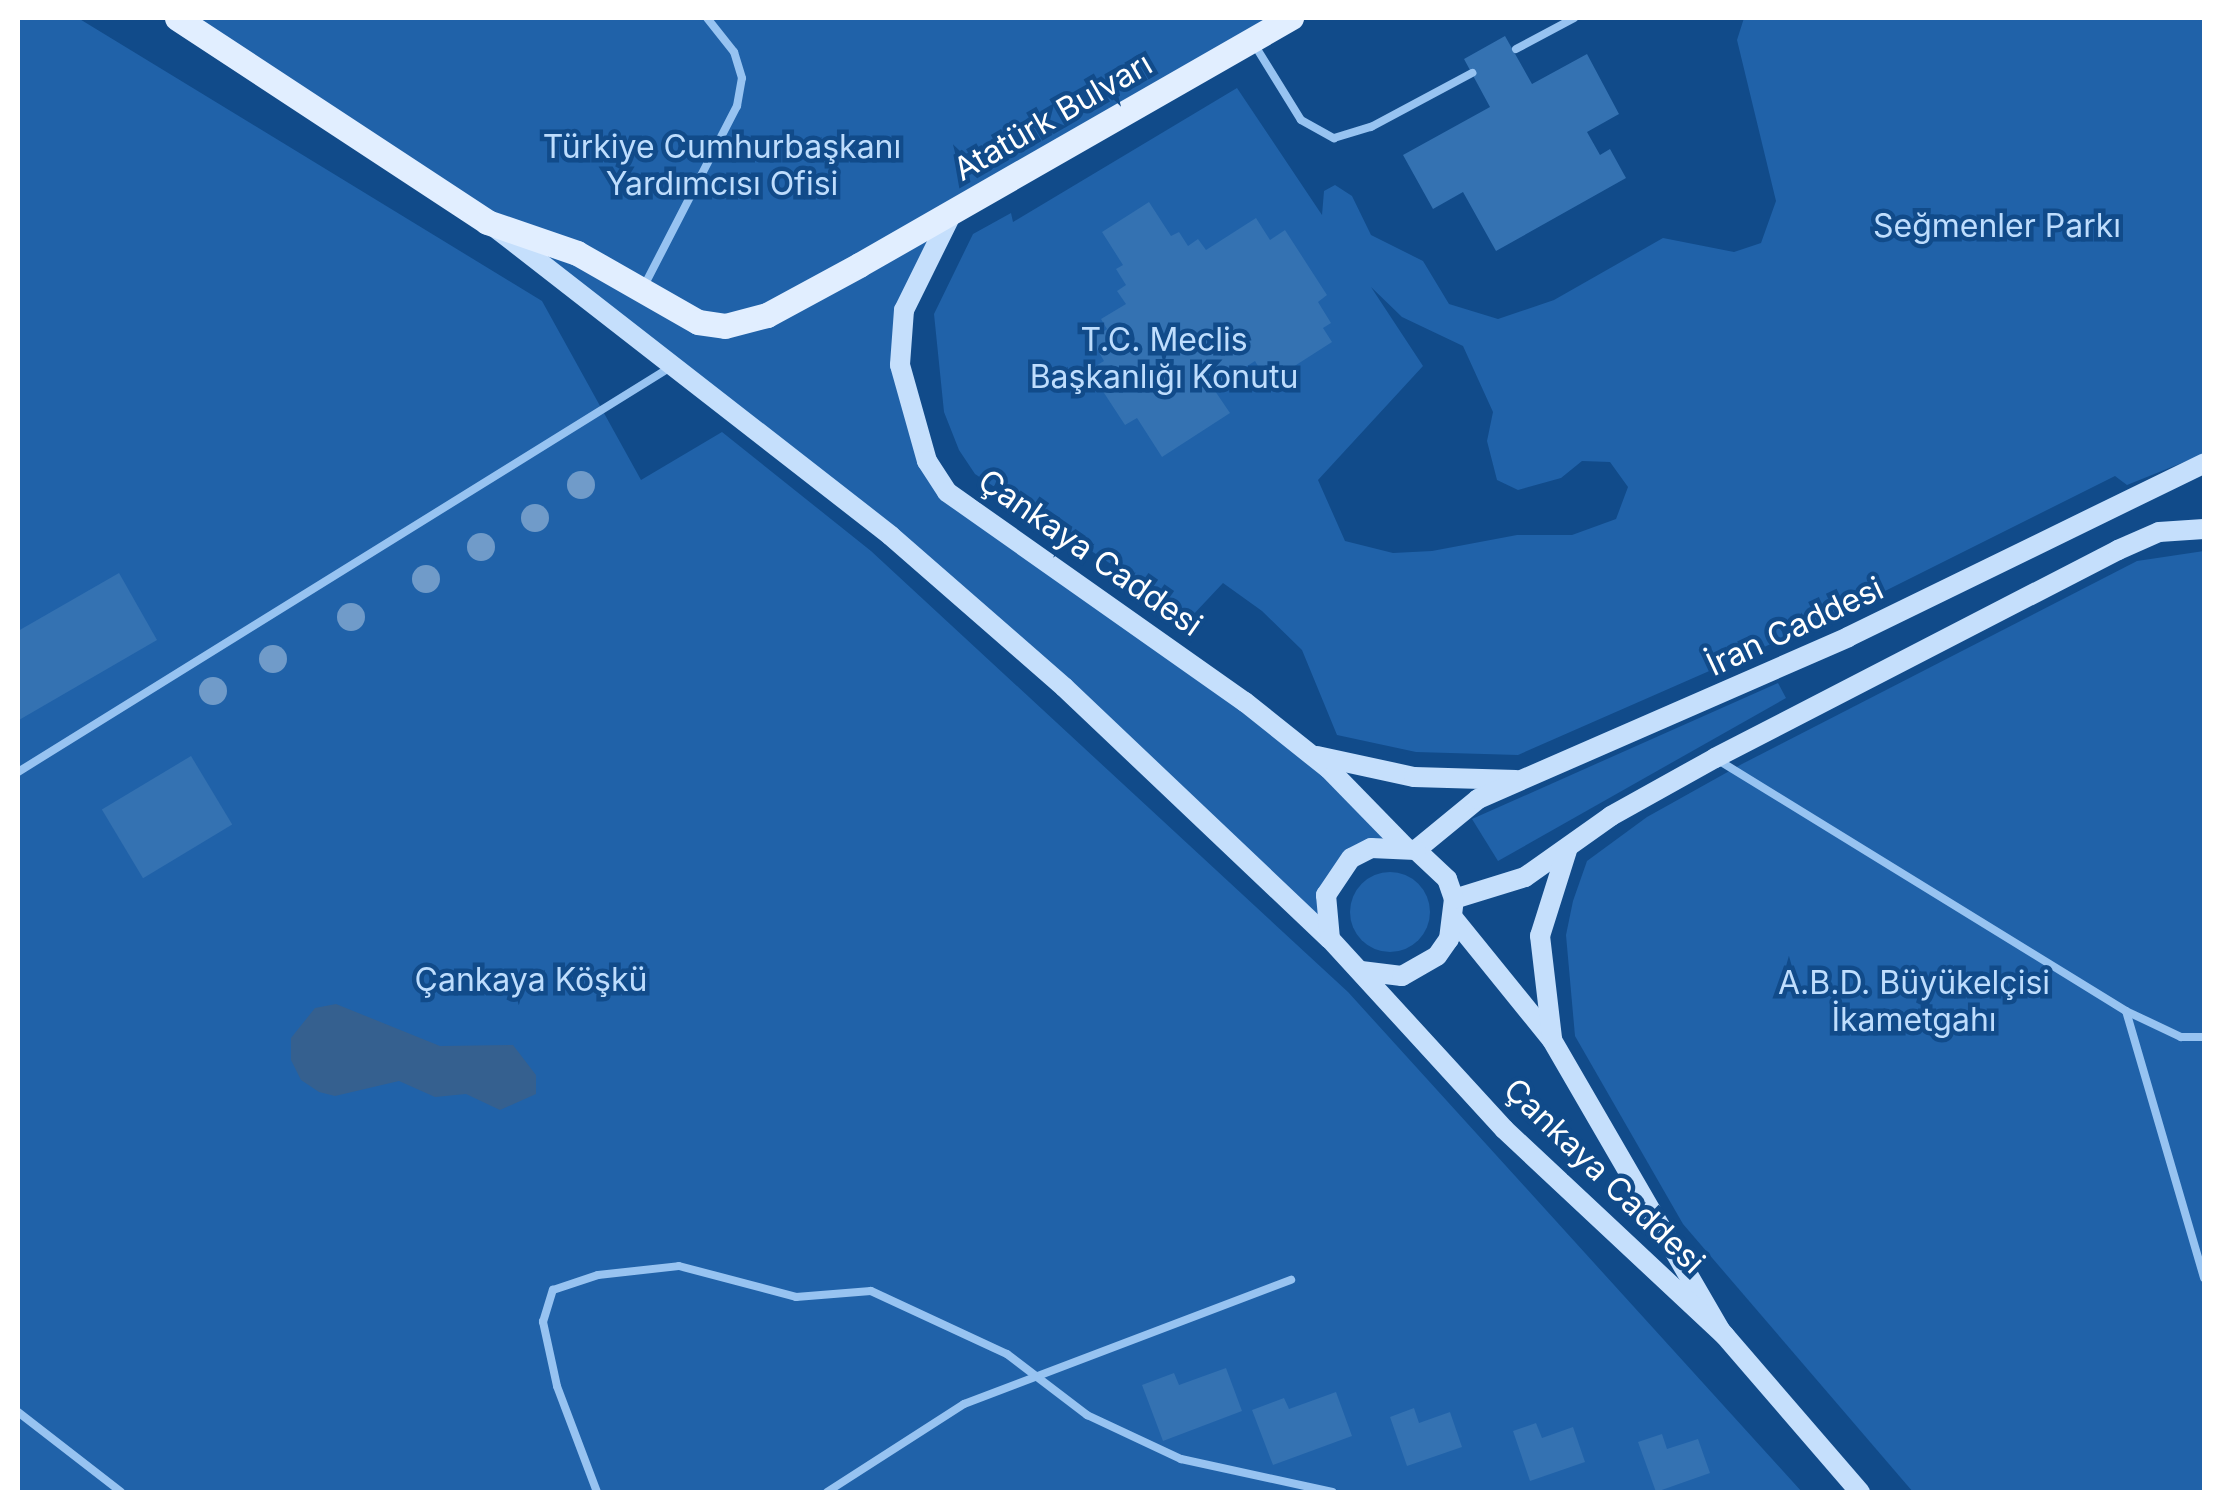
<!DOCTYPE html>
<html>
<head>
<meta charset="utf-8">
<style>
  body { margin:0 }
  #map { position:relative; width:2222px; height:1510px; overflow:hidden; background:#114b8a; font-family:Inter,sans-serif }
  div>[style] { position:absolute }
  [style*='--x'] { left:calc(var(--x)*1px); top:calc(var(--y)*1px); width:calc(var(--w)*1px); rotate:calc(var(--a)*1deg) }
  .green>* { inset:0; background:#2062a9 }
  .round { border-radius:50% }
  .water>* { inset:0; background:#35608f }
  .building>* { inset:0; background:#3472b2; transform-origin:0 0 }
  .lane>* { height:8px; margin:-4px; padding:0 4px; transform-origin:4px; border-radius:4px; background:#97c3f1 }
  .secondary>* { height:20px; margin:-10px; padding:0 10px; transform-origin:10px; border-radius:10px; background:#c5dffc }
  .primary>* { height:25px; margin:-12.5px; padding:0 12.5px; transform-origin:12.5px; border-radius:12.5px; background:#e1eeff }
  .trees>* { width:28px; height:28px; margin:-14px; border-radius:50%; background:#709bc9 }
  span { translate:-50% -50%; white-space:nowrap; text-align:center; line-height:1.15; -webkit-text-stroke:9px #114b8a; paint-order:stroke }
  .street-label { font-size:32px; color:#fff }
  .park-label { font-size:32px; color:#beddfd }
  .frame { position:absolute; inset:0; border:20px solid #fff; pointer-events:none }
</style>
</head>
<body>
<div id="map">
  <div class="green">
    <div style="clip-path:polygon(18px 18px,78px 18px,542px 301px,641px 480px,722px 432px,871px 551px,1348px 992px,1802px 1492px,18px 1492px)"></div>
    <div style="clip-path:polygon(177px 18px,1291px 18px,952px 213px,918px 272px,900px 365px,947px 492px,1329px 769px,1393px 845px,1335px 874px,1330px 939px,1064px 687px,487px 222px)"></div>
    <div style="clip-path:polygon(evenodd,1744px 18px,2204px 18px,2204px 454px,2127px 485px,2115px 476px,1837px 615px,1518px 755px,1416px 752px,1337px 735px,1302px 650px,1262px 611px,1223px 583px,1191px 617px,975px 474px,959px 450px,944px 412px,934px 314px,973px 234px,1011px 213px,1013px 222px,1237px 88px,1322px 215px,1324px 191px,1335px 185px,1352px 196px,1371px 235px,1423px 261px,1449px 304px,1498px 319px,1554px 300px,1663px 238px,1734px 252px,1761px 243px,1776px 201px,1737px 40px,1744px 18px,1371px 287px,1402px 317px,1463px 346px,1493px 412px,1487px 441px,1497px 480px,1518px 490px,1561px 478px,1582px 461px,1610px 462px,1628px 487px,1616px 519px,1572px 535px,1517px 535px,1432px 551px,1393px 553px,1345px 541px,1318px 480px,1423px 366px,1371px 287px)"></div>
    <div style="clip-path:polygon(2204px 551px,2204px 1492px,1913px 1492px,1683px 1224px,1575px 1036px,1566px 935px,1573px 901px,1587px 861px,1647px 817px,1742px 764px,2137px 561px)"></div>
    <div style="clip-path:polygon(1778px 683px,1786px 698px,1498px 861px,1472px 819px)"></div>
    <div class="round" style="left:1350px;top:872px;width:80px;height:80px"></div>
  </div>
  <div class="water">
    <div style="clip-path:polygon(336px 1004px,440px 1046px,513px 1045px,536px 1075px,536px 1094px,500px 1110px,466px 1094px,435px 1097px,399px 1081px,335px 1096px,319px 1092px,301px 1080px,291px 1060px,291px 1038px,315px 1008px)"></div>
  </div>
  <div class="building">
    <div style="clip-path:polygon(1505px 36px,1532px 84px,1587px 54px,1619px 114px,1587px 132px,1600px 155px,1610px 149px,1626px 178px,1496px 251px,1463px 192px,1433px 209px,1403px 155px,1490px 107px,1464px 59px)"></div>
    <div style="clip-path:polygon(1149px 202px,1171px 236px,1179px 232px,1188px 246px,1198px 239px,1206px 250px,1256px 218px,1270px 240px,1285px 230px,1327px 295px,1318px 302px,1331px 323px,1323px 328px,1332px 342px,1268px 383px,1255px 361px,1213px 388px,1230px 413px,1162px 457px,1137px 418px,1125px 425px,1089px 370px,1104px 361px,1091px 339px,1107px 329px,1101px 319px,1126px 304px,1117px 291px,1126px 285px,1116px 269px,1123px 265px,1102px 232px)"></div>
    <div style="clip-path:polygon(119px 573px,157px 640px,19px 720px,18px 631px)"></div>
    <div style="left:191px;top:756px;width:80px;height:104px;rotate:59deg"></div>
    <div style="clip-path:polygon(1226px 1368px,1242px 1411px,1163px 1441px,1142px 1385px,1174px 1373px,1179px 1385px)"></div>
    <div style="clip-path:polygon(1336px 1392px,1352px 1436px,1273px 1465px,1252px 1410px,1284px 1398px,1289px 1409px)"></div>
    <div style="clip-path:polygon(1414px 1408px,1419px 1423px,1450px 1412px,1462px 1447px,1407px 1466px,1390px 1417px)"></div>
    <div style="clip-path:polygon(1536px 1423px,1542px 1438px,1573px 1427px,1585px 1462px,1530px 1481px,1513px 1431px)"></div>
    <div style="clip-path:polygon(1662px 1434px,1667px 1449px,1698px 1439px,1710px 1473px,1656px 1492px,1638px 1442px)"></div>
  </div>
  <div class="lane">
    <div style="--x:1254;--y:44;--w:89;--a:58.3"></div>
    <div style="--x:1301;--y:120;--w:38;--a:29"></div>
    <div style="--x:1334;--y:138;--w:39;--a:-17"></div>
    <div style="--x:1371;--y:127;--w:115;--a:-28.1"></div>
    <div style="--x:1516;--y:49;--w:66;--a:-28.1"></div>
    <div style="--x:643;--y:288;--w:205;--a:-62.7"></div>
    <div style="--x:737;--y:106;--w:28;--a:-80"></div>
    <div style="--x:742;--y:78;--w:27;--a:-107"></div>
    <div style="--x:734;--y:52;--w:43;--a:-128.5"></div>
    <div style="--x:1718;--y:760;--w:479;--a:31.6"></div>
    <div style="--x:2126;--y:1011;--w:278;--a:73.7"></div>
    <div style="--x:18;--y:772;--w:766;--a:-31.82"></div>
    <div style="--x:2126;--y:1011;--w:61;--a:25.3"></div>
    <div style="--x:2181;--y:1037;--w:23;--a:0"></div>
    <div style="--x:18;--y:1412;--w:130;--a:37.8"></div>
    <div style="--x:597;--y:1492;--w:113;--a:-110.7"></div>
    <div style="--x:557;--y:1386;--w:66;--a:-102.3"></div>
    <div style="--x:543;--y:1322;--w:34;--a:-73"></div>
    <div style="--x:553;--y:1290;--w:47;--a:-18.4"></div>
    <div style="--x:598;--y:1275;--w:81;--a:-6.3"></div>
    <div style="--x:679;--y:1266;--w:121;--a:14.8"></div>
    <div style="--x:796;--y:1297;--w:75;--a:-4.6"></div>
    <div style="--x:871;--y:1291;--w:150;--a:24.9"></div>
    <div style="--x:1007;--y:1354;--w:101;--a:37.3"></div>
    <div style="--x:1087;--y:1415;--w:104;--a:25.1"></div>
    <div style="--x:1181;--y:1459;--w:155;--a:12.3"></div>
    <div style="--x:827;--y:1492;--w:163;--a:-32.7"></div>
    <div style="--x:964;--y:1404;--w:350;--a:-20.8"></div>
  </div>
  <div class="secondary">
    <div style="--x:952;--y:213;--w:108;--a:116.3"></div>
    <div style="--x:904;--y:310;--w:55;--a:94.2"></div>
    <div style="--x:900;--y:365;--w:100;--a:74.3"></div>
    <div style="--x:927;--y:461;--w:37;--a:57"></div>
    <div style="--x:947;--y:492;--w:365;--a:35.2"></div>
    <div style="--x:1245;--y:702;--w:107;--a:38.6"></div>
    <div style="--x:1329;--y:769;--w:110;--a:45.7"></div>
    <div style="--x:497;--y:229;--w:499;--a:37.9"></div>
    <div style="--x:891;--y:536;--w:230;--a:41.1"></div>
    <div style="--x:1064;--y:687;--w:366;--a:43.5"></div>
    <div style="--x:1317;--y:756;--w:99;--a:12.2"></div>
    <div style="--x:1414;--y:777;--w:102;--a:1.7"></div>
    <div style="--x:1416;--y:850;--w:80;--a:-39.4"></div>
    <div style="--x:1478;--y:799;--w:404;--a:-23.6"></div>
    <div style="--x:1848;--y:637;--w:396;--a:-26"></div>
    <div style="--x:1454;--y:899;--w:74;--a:-17.2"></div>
    <div style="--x:1525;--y:877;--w:105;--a:-35.3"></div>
    <div style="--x:1611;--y:816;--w:119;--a:-29.1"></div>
    <div style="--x:1715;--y:758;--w:454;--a:-27.3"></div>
    <div style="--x:2118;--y:550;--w:45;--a:-23.7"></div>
    <div style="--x:2159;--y:532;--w:45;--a:-3.8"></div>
    <div style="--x:1454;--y:919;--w:156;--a:51"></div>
    <div style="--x:1552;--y:1040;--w:335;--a:59.9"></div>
    <div style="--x:1720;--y:1330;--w:214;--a:49.2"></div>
    <div style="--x:1361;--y:971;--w:41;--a:7"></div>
    <div style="--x:1402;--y:976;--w:40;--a:-29.7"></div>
    <div style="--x:1437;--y:956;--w:21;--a:-55"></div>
    <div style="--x:1449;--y:939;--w:40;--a:-82.9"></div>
    <div style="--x:1454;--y:899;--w:21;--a:-109"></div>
    <div style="--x:1447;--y:879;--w:42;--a:-136.9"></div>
    <div style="--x:1416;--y:850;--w:45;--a:-177.5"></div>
    <div style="--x:1371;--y:848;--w:22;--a:153"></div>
    <div style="--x:1351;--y:858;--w:45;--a:124"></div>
    <div style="--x:1326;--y:895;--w:44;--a:84.8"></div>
    <div style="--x:1330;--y:939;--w:258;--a:47.5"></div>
    <div style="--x:1504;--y:1129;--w:303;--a:43.1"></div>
    <div style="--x:1552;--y:1038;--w:103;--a:-96.7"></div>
    <div style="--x:1540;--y:936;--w:93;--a:-72.5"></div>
  </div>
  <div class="primary">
    <div style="--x:177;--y:18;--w:371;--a:33.3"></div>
    <div style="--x:487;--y:222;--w:95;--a:19"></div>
    <div style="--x:577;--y:253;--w:139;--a:29.7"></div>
    <div style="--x:698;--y:322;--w:27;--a:8"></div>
    <div style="--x:725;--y:326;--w:43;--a:-14.7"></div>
    <div style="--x:767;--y:315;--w:105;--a:-28.5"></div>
    <div style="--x:859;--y:265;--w:498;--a:-29.8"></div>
  </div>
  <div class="trees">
    <div style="left:581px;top:485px"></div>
    <div style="left:535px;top:518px"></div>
    <div style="left:481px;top:547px"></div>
    <div style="left:426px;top:579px"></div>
    <div style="left:351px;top:617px"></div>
    <div style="left:273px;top:659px"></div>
    <div style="left:213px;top:691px"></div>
  </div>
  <div class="street-label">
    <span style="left:1053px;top:117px;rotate:-30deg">Atatürk Bulvarı</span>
    <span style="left:1090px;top:553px;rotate:35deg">Çankaya Caddesi</span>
    <span style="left:1795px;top:627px;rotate:-25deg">İran Caddesi</span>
    <span style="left:1604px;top:1176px;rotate:44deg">Çankaya Caddesi</span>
  </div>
  <div class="park-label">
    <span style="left:722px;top:166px">Türkiye Cumhurbaşkanı<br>Yardımcısı Ofisi</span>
    <span style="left:1997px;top:226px">Seğmenler Parkı</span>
    <span style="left:1164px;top:359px">T.C. Meclis<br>Başkanlığı Konutu</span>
    <span style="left:531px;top:980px">Çankaya Köşkü</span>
    <span style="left:1914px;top:1002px">A.B.D. Büyükelçisi<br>İkametgahı</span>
  </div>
  <div class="frame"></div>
</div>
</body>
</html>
